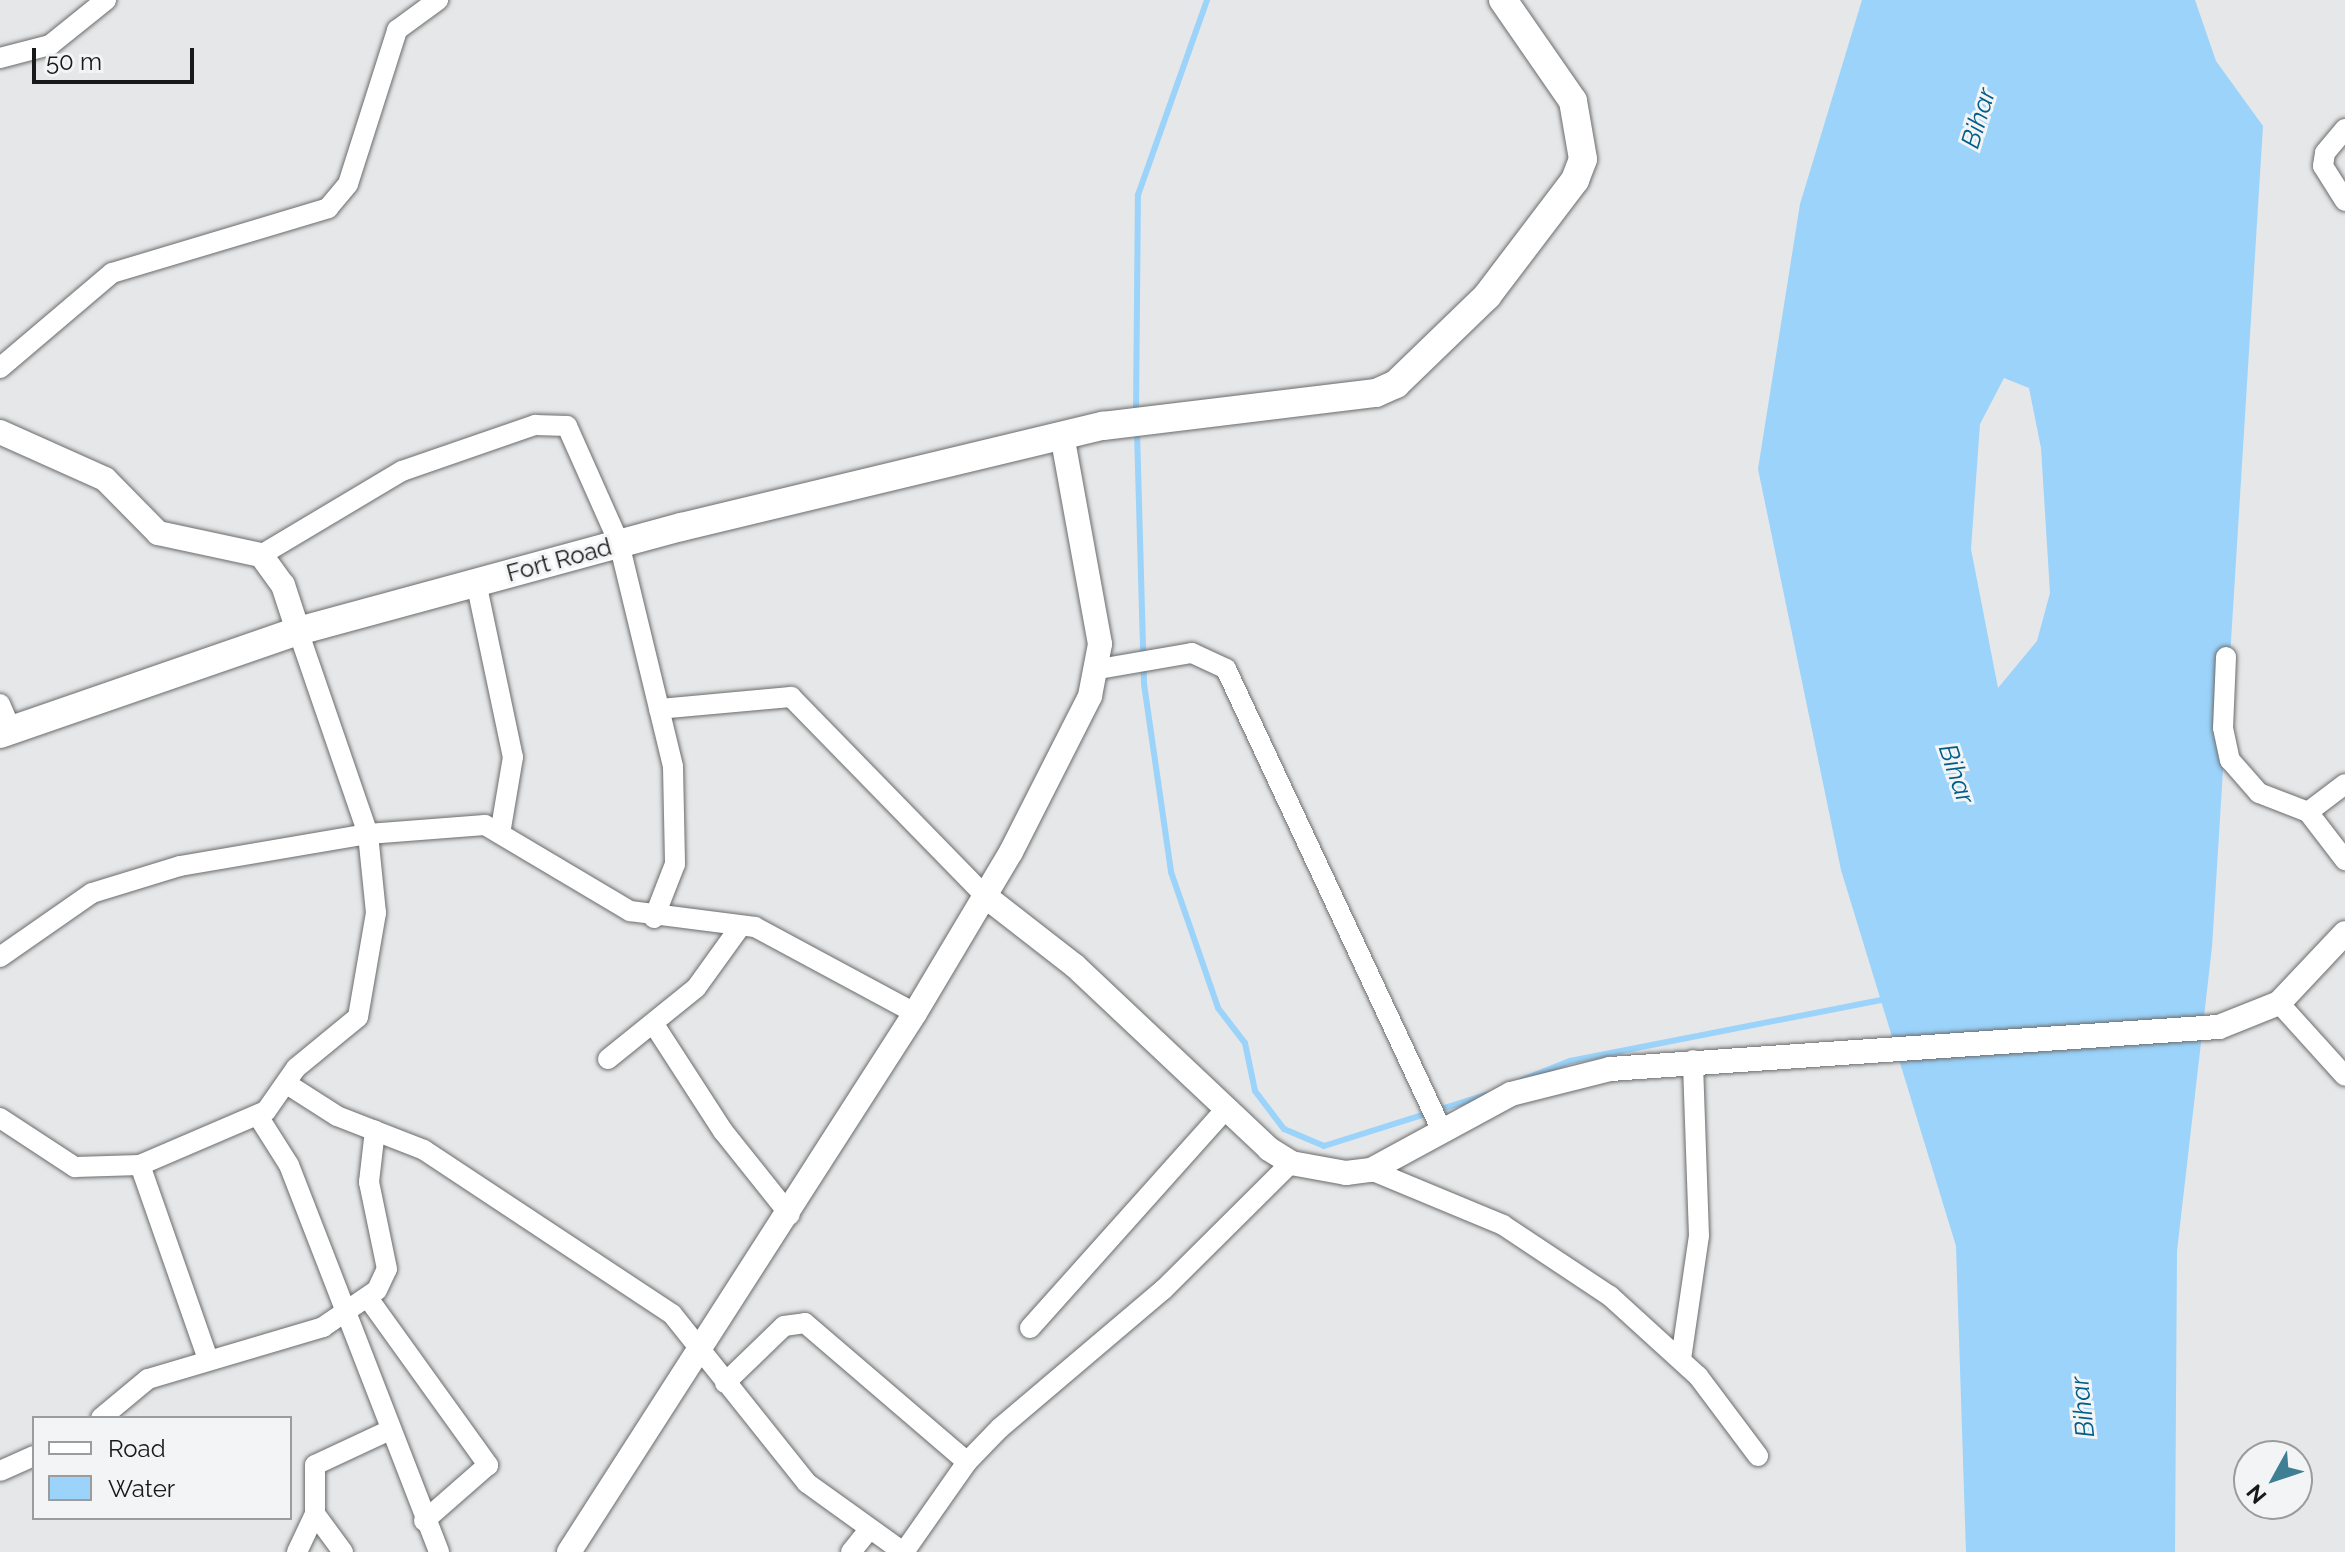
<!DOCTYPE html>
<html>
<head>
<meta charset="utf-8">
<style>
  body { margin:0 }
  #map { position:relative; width:2345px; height:1552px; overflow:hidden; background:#e6e7e8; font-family:Raleway,sans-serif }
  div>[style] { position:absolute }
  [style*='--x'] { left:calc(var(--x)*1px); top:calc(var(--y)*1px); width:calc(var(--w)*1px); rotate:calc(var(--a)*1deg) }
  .water>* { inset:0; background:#9bd3fa }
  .stream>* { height:6px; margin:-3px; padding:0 3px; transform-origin:3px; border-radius:3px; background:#9bd3fa }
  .roads { filter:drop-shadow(0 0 2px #6b6c6d) drop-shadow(0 0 2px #6b6c6d) }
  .minor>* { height:20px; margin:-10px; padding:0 10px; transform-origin:10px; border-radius:10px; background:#fff }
  .tertiary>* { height:24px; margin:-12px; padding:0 12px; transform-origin:12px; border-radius:12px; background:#fff }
  .secondary>* { height:28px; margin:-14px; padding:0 14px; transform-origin:14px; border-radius:14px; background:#fff }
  span { translate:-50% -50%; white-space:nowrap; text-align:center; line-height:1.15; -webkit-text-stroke:6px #f3f4f5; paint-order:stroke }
  .street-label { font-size:24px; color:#181919 }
  .water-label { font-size:26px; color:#005e8a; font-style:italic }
  .legend { position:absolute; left:32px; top:1416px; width:260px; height:104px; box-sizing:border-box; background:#f3f4f5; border:2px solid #9b9c9d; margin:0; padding:10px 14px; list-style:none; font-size:24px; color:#181919 }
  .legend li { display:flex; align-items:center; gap:16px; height:40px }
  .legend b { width:40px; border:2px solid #9b9c9d }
  .north { position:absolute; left:2233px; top:1440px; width:80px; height:80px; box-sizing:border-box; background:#f3f4f5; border:2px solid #9b9c9d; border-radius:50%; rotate:230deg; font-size:22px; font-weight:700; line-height:32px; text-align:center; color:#181919 }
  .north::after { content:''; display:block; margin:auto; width:28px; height:36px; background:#3f7f93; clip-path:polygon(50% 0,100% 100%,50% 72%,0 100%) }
  .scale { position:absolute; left:32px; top:48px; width:162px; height:36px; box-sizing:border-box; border:4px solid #181919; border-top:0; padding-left:10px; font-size:24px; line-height:28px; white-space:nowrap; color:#181919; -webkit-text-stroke:6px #f3f4f5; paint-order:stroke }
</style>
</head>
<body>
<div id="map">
  <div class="water">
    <div style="clip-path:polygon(evenodd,1862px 0,2195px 0,2216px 61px,2263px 126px,2212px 947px,2177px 1251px,2175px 1552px,1966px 1552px,1956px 1246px,1841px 870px,1758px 469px,1800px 204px,1862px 0,2004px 378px,2029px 388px,2041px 448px,2050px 593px,2037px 641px,1998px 688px,1971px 549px,1980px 424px,2004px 378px)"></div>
  </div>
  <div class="stream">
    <div style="--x:1136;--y:416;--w:221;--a:-89.5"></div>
    <div style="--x:1138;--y:195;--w:207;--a:-70.5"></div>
    <div style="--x:1137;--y:432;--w:252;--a:88.4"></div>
    <div style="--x:1144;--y:684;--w:190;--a:81.8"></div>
    <div style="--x:1171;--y:872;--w:144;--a:70.9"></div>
    <div style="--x:1218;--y:1008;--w:44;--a:52.4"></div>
    <div style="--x:1245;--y:1043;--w:49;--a:78.2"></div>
    <div style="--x:1255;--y:1091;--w:48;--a:52.7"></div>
    <div style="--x:1284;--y:1129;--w:43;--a:23"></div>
    <div style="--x:1324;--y:1146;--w:170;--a:-17.5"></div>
    <div style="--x:1522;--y:1080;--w:52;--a:-21.6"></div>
    <div style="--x:1570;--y:1061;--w:321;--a:-11.1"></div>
  </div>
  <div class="roads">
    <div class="minor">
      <div style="--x:0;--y:58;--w:52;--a:-14.6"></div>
      <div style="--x:50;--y:45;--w:72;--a:-38.8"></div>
      <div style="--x:2345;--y:129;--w:31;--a:130"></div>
      <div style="--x:2325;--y:153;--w:13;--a:99"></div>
      <div style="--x:2323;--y:166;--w:41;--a:57.8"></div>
      <div style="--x:0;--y:368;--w:147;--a:-40.3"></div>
      <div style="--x:112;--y:273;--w:226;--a:-16.7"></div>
      <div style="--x:328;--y:208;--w:31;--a:-50"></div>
      <div style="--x:348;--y:184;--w:162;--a:-72.3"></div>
      <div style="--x:397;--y:30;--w:51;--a:-36.2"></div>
      <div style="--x:261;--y:555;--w:164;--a:-30.8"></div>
      <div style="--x:402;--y:471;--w:141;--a:-19.1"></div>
      <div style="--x:535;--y:425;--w:32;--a:2"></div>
      <div style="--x:567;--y:426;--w:128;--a:66"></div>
      <div style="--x:619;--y:543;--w:230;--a:76.4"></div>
      <div style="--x:673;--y:767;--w:97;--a:88.8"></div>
      <div style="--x:675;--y:864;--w:58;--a:111.3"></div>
      <div style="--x:476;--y:582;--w:179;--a:78.1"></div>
      <div style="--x:513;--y:757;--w:72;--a:99.6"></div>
      <div style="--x:2226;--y:657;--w:71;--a:92.4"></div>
      <div style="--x:2223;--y:728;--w:33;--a:78"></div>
      <div style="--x:2230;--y:760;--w:44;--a:48.7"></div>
      <div style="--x:2259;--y:793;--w:53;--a:21.2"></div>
      <div style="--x:2308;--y:812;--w:61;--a:52.4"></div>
      <div style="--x:1099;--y:669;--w:94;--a:-9.8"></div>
      <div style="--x:1192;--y:653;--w:38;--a:25"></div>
      <div style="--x:1226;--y:669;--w:510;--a:64.94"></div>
      <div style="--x:0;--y:704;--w:28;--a:67"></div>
      <div style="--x:659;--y:709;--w:133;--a:-5.2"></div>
      <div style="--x:791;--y:697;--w:278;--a:45.7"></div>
      <div style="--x:2308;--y:812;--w:46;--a:-37.1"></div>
      <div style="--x:0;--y:957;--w:112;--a:-34.8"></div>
      <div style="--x:92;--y:893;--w:92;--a:-17.1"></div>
      <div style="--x:180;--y:866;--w:191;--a:-9.7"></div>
      <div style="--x:368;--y:834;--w:117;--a:-4.4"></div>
      <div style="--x:485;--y:825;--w:169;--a:30.7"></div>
      <div style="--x:630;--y:911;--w:126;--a:7.3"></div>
      <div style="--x:755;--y:927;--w:182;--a:28.3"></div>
      <div style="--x:2279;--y:1003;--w:98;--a:47.9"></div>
      <div style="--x:655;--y:1026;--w:125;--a:57.1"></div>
      <div style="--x:723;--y:1131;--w:107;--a:51.4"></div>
      <div style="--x:608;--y:1059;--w:113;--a:-38.9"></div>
      <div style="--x:696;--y:988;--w:75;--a:-54.2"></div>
      <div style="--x:287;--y:1084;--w:59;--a:32.6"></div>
      <div style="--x:337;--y:1116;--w:93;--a:21.3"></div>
      <div style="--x:424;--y:1150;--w:297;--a:33.5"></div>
      <div style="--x:672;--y:1314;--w:216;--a:51.4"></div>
      <div style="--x:807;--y:1483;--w:118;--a:35.7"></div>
      <div style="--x:258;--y:1116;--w:58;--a:57.7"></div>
      <div style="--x:289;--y:1165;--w:415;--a:68.8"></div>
      <div style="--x:0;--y:1118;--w:90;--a:33.2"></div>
      <div style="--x:75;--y:1167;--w:65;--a:-1.8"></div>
      <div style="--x:140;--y:1165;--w:137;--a:-23.2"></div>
      <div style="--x:266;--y:1111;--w:52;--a:-55.1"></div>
      <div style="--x:296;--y:1068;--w:80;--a:-39.4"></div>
      <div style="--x:358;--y:1017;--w:106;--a:-80.2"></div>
      <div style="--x:376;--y:913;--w:79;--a:-95.8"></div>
      <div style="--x:368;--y:834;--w:215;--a:-109"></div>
      <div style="--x:140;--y:1165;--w:206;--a:70.7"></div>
      <div style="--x:1371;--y:1170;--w:143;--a:22.6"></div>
      <div style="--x:1503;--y:1225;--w:128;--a:33.6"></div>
      <div style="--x:1610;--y:1296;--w:119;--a:42.3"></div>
      <div style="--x:1698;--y:1376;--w:100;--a:53.1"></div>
      <div style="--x:368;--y:1298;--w:206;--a:54.3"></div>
      <div style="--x:488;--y:1465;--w:85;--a:138.8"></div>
      <div style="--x:1030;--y:1328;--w:290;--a:-48.2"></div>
      <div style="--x:1681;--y:1359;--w:124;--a:-81.7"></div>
      <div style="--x:1699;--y:1236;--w:176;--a:-92"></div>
      <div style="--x:725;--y:1383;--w:82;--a:-44"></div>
      <div style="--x:784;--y:1326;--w:21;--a:-8"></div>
      <div style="--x:805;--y:1323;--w:213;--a:40.6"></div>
      <div style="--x:101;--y:1418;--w:61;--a:-39.7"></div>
      <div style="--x:148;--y:1379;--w:183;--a:-16.5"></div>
      <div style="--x:323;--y:1327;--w:65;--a:-34.4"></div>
      <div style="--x:377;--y:1290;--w:23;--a:-65"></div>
      <div style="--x:387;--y:1269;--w:89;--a:-101.7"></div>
      <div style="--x:369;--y:1182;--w:52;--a:-83.4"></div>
      <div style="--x:0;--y:1471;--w:37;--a:-24"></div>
      <div style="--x:315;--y:1514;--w:47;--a:53.6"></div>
      <div style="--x:297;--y:1552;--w:42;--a:-64.7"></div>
      <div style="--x:315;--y:1514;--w:49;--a:-90"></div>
      <div style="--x:315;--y:1465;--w:81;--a:-25"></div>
      <div style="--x:851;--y:1552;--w:26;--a:-51"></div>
      <div style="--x:904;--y:1552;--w:110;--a:-55"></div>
      <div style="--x:967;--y:1462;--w:47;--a:-45.9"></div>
      <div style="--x:1000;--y:1428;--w:214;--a:-40.3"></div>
      <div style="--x:1163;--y:1290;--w:180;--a:-44.8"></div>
    </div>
    <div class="tertiary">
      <div style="--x:0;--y:432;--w:115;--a:24.1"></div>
      <div style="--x:105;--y:479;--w:76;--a:45.5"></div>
      <div style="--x:158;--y:533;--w:105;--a:12.1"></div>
      <div style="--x:261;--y:555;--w:37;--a:54"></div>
      <div style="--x:283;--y:585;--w:48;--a:71.9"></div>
      <div style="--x:985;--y:896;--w:114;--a:37.9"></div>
      <div style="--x:1075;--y:966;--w:267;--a:43.3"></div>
      <div style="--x:1269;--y:1149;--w:26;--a:32"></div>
      <div style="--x:1291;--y:1163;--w:56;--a:10.3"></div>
      <div style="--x:1346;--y:1173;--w:25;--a:-7"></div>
      <div style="--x:1371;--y:1170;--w:159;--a:-28.5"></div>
      <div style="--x:1511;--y:1094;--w:102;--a:-14.2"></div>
      <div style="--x:1610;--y:1069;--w:610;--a:-3.95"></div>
      <div style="--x:2219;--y:1027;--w:65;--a:-21.8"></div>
      <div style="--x:2279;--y:1003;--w:96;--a:-46.7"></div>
      <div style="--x:569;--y:1552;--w:640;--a:-57.3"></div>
      <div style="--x:915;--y:1013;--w:187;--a:-59.2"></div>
      <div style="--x:1011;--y:852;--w:175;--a:-63.1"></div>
      <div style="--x:1090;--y:696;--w:53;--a:-79.1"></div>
      <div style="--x:1100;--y:644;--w:212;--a:-100.3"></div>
    </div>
    <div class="secondary">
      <div style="--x:0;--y:734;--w:315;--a:-19.1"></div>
      <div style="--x:298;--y:631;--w:397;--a:-15.2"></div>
      <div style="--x:681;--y:527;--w:434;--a:-13.5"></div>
      <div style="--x:1103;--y:426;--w:275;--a:-6.9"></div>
      <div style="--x:1376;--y:393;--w:22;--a:-24"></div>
      <div style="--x:1396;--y:384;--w:127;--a:-44"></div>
      <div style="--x:1487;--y:296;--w:146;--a:-52.8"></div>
      <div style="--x:1575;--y:180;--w:22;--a:-69"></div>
      <div style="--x:1583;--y:159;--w:59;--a:-99.8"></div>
      <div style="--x:1573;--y:101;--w:123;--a:-124.7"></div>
    </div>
  </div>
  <div class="street-label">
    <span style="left:559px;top:560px;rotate:-15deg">Fort Road</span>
  </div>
  <div class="water-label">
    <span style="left:1979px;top:118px;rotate:-73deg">Bihar</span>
    <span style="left:1956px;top:774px;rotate:71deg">Bihar</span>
    <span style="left:2083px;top:1407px;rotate:-96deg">Bihar</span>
  </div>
  <ul class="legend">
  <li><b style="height:10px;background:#fff"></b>Road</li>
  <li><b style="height:22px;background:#9bd3fa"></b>Water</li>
  </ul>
  <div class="north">N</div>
  <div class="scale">50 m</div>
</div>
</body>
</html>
